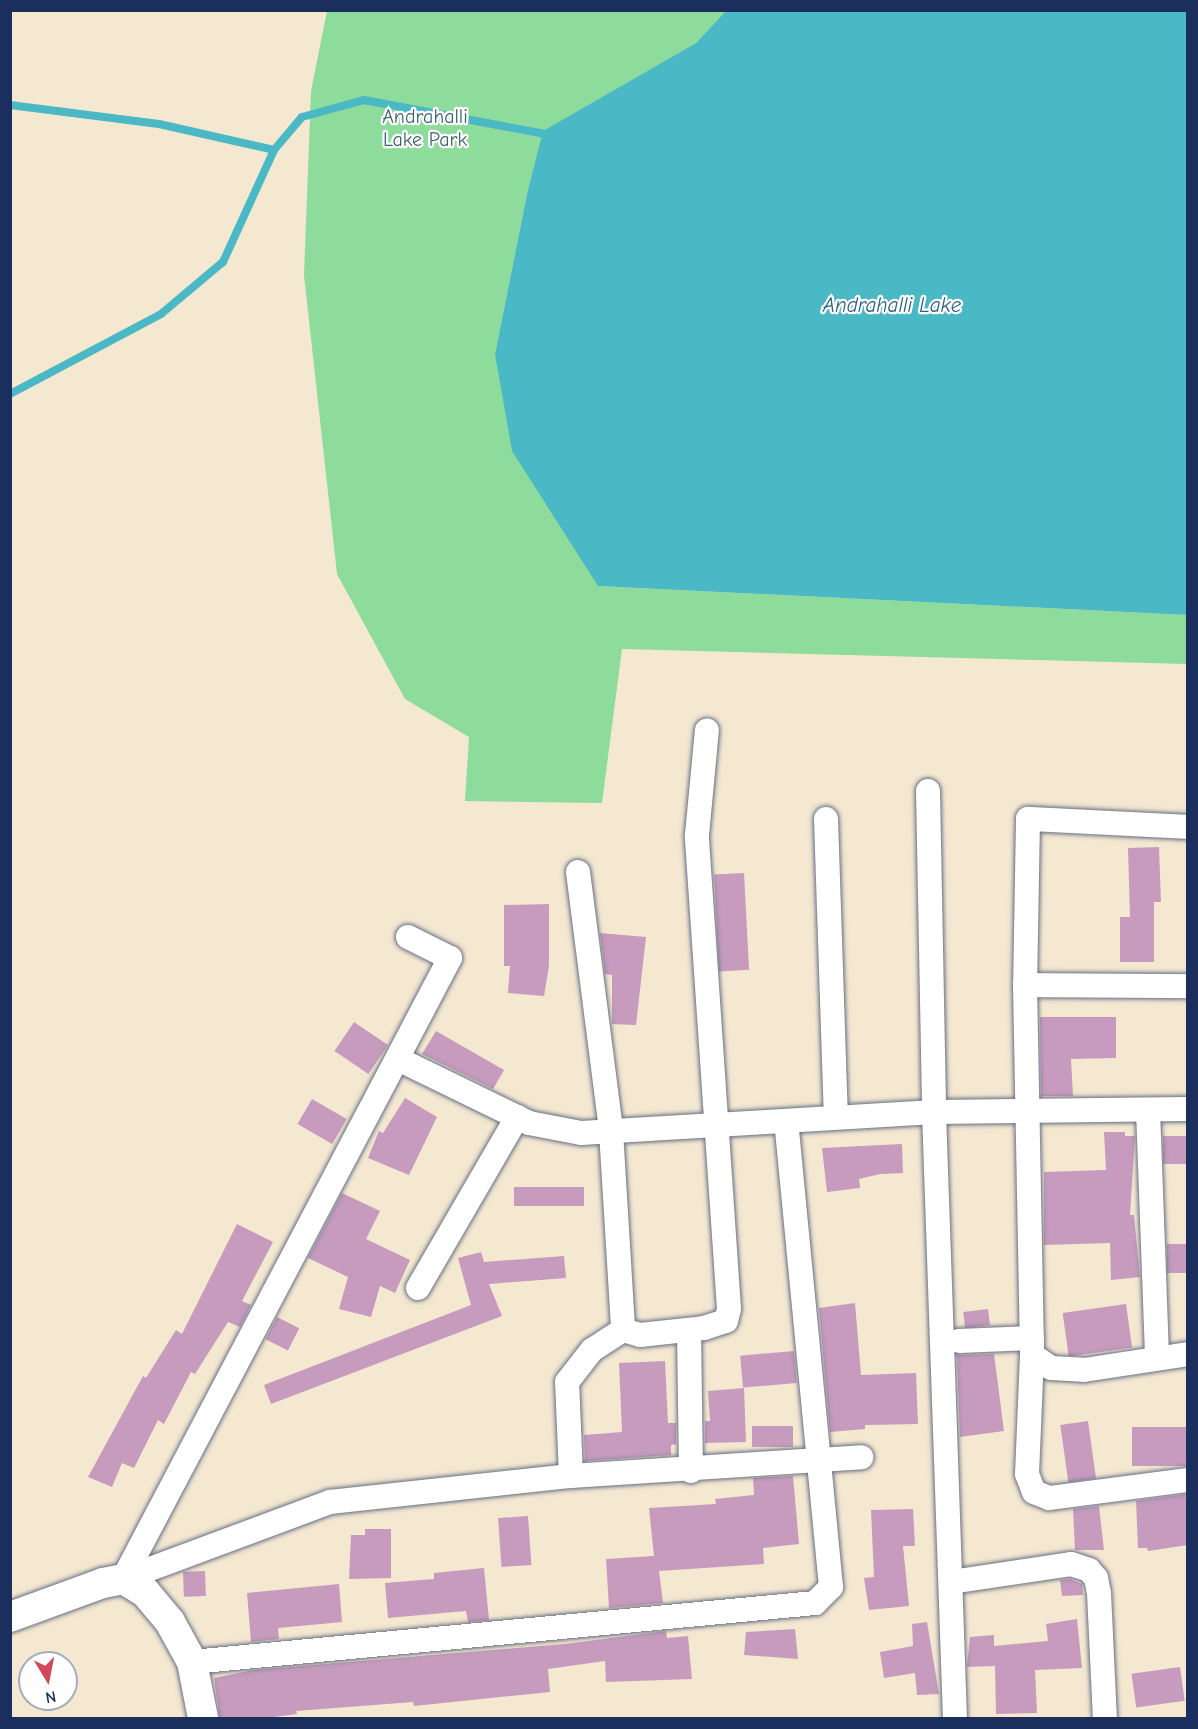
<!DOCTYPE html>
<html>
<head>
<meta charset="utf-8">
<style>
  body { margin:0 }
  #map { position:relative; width:1198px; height:1729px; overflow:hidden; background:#f4e8d1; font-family:"Comic Neue",sans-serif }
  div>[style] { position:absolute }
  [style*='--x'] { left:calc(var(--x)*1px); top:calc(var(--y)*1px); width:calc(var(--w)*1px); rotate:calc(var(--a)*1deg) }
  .green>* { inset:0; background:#8edc9b }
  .water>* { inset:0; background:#4bb8c5 }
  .stream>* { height:8px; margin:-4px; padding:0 4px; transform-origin:4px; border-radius:4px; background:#4bb8c5 }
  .building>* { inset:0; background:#c69bbd; transform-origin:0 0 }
  .roads { filter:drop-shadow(0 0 2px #677086) drop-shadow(0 0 2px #677086) }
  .minor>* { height:24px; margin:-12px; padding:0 12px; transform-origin:12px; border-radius:12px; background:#fff }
  .tertiary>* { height:30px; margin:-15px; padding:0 15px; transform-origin:15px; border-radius:15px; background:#fff }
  span { translate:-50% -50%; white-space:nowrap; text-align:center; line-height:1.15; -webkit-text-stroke:4.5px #fff; paint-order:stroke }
  .park-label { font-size:20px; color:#3e6370 }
  .water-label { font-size:21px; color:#2c5f82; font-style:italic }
  .frame { position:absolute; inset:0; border:12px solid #1b2f5e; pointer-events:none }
  .north { position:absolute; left:18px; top:1651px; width:60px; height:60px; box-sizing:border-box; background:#fff; border:2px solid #a4acbf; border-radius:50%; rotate:170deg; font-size:16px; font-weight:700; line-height:24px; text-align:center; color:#1b2f5e }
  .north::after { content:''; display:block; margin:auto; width:21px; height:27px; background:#d1495b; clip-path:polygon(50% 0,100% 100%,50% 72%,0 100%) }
</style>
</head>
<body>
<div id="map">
  <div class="green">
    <div style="clip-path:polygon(327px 11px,727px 11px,696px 43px,544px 131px,527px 194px,495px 354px,598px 586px,1187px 615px,1187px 664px,622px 649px,602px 803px,465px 801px,469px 737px,405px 699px,337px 574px,304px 275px,311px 91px)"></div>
  </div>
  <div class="water">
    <div style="clip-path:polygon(727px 10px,1187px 11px,1187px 615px,598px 586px,512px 451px,495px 354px,527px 194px,543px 131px,696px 43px)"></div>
  </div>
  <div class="stream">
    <div style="--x:10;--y:105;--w:150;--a:7.3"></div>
    <div style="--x:159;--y:124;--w:118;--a:12.7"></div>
    <div style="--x:274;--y:150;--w:43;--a:-49.7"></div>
    <div style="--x:302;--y:117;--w:64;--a:-15.3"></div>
    <div style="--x:364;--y:100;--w:190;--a:10.6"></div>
    <div style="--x:10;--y:394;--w:171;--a:-27.9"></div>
    <div style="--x:161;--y:314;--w:81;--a:-40"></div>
    <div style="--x:223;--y:262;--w:123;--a:-65.5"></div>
  </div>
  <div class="building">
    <div style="clip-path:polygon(1159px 847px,1161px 902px,1154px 902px,1154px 962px,1120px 962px,1120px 917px,1130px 917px,1128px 848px)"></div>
    <div style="left:744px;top:873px;width:97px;height:30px;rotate:87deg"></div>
    <div style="clip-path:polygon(549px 904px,549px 966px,544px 996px,508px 993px,510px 966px,504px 966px,504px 905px)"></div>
    <div style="clip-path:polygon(600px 933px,646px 937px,636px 1025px,612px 1024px,612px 975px,605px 974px)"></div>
    <div style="clip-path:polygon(1040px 1017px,1116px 1017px,1116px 1058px,1071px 1059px,1073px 1096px,1041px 1096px)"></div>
    <div style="left:354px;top:1022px;width:41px;height:35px;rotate:34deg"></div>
    <div style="clip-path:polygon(436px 1031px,504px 1070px,493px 1089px,422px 1054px)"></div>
    <div style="clip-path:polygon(405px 1098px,437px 1117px,409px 1175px,368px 1158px,379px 1131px,383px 1133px)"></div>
    <div style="left:312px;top:1099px;width:40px;height:29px;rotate:30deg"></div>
    <div style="clip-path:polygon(1104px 1132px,1125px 1132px,1125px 1136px,1135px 1136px,1130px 1215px,1134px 1215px,1140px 1277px,1111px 1280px,1110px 1243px,1044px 1245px,1044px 1172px,1106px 1170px)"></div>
    <div style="left:1163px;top:1136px;width:25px;height:28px"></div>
    <div style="clip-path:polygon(902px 1144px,903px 1173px,880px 1174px,859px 1179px,860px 1188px,827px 1192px,822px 1148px)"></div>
    <div style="left:584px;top:1187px;width:19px;height:70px;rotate:90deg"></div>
    <div style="clip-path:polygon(342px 1193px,380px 1211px,366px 1239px,410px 1260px,395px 1293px,380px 1286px,371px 1317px,339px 1309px,348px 1277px,308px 1258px)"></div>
    <div style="clip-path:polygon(237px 1224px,273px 1242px,242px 1301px,251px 1305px,240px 1327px,228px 1322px,195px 1374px,191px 1372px,164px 1424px,158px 1420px,134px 1468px,122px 1463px,112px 1487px,88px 1477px,143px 1376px,146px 1378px,176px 1330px,182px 1334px)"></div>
    <div style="left:1188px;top:1244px;width:29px;height:21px;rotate:90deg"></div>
    <div style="clip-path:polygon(481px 1252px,484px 1262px,564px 1256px,566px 1278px,489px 1284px,502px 1316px,271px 1404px,264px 1385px,471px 1305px,458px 1258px)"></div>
    <div style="clip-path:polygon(855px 1303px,861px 1375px,916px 1373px,918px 1424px,865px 1425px,865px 1429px,830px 1432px,819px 1308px)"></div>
    <div style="left:1126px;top:1304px;width:44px;height:64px;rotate:82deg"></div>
    <div style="left:988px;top:1309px;width:16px;height:25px;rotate:83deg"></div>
    <div style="left:277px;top:1317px;width:25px;height:25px;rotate:27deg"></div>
    <div style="left:794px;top:1351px;width:32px;height:54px;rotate:85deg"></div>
    <div style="clip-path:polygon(994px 1354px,1004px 1431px,960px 1437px,957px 1355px)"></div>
    <div style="clip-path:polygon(665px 1361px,668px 1423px,676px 1423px,676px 1444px,671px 1445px,671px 1455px,585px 1461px,584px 1435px,622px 1432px,619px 1363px)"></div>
    <div style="clip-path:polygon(744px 1388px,746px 1442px,705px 1443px,705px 1421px,710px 1421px,708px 1391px)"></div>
    <div style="left:1088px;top:1421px;width:58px;height:28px;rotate:82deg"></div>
    <div style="left:793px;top:1426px;width:21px;height:41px;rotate:90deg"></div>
    <div style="left:1188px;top:1427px;width:39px;height:56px;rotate:90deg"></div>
    <div style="clip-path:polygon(793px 1476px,799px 1544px,763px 1548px,764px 1564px,659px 1571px,663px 1603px,609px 1608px,606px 1559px,654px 1556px,649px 1508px,716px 1504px,715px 1499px,754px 1495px,753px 1478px)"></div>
    <div style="clip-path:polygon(1188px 1494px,1188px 1545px,1148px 1551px,1147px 1548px,1138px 1548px,1136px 1501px)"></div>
    <div style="clip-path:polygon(1099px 1506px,1104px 1550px,1075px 1550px,1073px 1509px)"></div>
    <div style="clip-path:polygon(913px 1509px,915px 1546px,903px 1546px,909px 1606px,869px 1610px,864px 1578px,874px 1577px,871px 1510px)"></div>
    <div style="left:528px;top:1516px;width:49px;height:30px;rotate:86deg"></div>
    <div style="clip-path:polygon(365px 1529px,391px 1529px,391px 1578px,349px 1579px,351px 1535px,365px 1535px)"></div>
    <div style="clip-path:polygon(484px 1568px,489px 1620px,468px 1622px,466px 1611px,388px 1618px,385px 1583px,434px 1579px,434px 1573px)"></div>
    <div style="left:205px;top:1571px;width:25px;height:22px;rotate:88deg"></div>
    <div style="clip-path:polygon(1070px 1579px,1082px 1584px,1083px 1595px,1062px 1596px,1060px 1580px)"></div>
    <div style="clip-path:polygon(339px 1584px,342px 1622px,278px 1628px,279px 1639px,251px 1642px,247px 1593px)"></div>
    <div style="clip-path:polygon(1077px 1619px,1082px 1668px,1035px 1670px,1037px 1713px,996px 1714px,995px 1666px,967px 1667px,970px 1637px,994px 1635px,994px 1646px,1048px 1641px,1046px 1624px)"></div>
    <div style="clip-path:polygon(927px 1622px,939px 1694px,917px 1695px,915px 1673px,884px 1678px,880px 1652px,913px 1646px,912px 1624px)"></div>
    <div style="clip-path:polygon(795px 1629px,798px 1659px,744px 1655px,746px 1632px)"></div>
    <div style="clip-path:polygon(666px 1631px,667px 1638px,688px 1636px,692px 1679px,606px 1682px,605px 1661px,548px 1669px,550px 1692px,414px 1706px,413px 1702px,296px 1711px,297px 1714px,259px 1719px,220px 1719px,214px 1678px,253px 1670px,565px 1644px)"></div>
    <div style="left:1180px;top:1667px;width:34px;height:49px;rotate:82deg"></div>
  </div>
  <div class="roads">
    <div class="minor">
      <div style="--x:928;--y:791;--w:321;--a:88.9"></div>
      <div style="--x:934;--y:1112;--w:606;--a:88.02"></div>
      <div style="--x:826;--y:819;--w:298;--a:88.1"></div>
      <div style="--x:1188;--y:827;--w:160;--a:-177.1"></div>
      <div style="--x:1028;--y:819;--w:166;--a:91"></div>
      <div style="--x:1025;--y:985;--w:163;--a:0.4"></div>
      <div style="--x:578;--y:872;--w:261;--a:82.7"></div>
      <div style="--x:611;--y:1131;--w:199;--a:86.5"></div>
      <div style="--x:1025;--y:985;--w:370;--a:88.9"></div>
      <div style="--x:1032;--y:1355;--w:119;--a:92.4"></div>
      <div style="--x:1027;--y:1474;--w:19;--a:69"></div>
      <div style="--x:1034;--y:1492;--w:16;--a:22"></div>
      <div style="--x:1049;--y:1498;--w:140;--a:-7.4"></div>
      <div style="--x:398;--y:1059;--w:146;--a:26"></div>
      <div style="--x:529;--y:1123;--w:53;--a:10.9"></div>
      <div style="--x:581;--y:1133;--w:354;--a:-3.4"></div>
      <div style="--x:934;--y:1112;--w:254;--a:-0.7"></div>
      <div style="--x:1148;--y:1110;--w:248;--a:87.9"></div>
      <div style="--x:418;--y:1288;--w:198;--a:-59.9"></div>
      <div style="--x:623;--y:1330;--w:18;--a:16"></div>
      <div style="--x:640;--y:1335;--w:64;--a:-6.2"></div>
      <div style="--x:704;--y:1328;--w:23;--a:-18"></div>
      <div style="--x:726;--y:1321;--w:12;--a:-76"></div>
      <div style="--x:729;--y:1309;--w:475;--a:-93.9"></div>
      <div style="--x:697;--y:835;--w:105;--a:-84.6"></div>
      <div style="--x:689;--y:1330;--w:141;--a:89.2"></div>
      <div style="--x:959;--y:1341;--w:73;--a:-2.4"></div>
      <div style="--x:1032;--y:1355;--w:23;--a:34"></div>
      <div style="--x:1051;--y:1368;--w:33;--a:3"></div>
      <div style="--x:1084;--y:1370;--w:105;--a:-8.7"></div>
      <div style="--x:571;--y:1476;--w:94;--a:-92.4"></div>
      <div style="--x:567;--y:1382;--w:41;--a:-52"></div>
      <div style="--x:592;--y:1350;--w:37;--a:-33"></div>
      <div style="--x:123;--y:1579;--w:221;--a:-20.4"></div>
      <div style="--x:330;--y:1502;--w:242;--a:-6.2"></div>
      <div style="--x:571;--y:1476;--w:291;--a:-3.7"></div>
      <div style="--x:123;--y:1579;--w:702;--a:-62.23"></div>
      <div style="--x:450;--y:958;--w:47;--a:-153.4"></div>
      <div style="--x:951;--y:1582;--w:121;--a:-8.5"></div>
      <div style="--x:1071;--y:1564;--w:19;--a:18"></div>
      <div style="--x:1089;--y:1570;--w:11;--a:49"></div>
      <div style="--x:1096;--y:1578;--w:15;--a:79"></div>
      <div style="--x:1099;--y:1593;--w:125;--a:87.3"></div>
      <div style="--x:192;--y:1662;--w:626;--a:-5.41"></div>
      <div style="--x:815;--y:1603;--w:23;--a:-45"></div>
      <div style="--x:831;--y:1587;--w:468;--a:-95.5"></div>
    </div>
    <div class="tertiary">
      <div style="--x:10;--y:1617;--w:99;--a:-20.1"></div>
      <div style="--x:103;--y:1583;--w:20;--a:-11"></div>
      <div style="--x:123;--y:1579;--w:26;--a:31"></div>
      <div style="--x:145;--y:1592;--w:39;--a:50"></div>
      <div style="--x:170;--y:1622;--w:46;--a:61.2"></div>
      <div style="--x:192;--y:1662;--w:57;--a:78.9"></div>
    </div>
  </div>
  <div class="park-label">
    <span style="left:425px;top:128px">Andrahalli<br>Lake Park</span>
  </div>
  <div class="water-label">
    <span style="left:892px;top:305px">Andrahalli Lake</span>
  </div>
  <div class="frame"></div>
  <div class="north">N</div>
</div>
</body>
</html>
